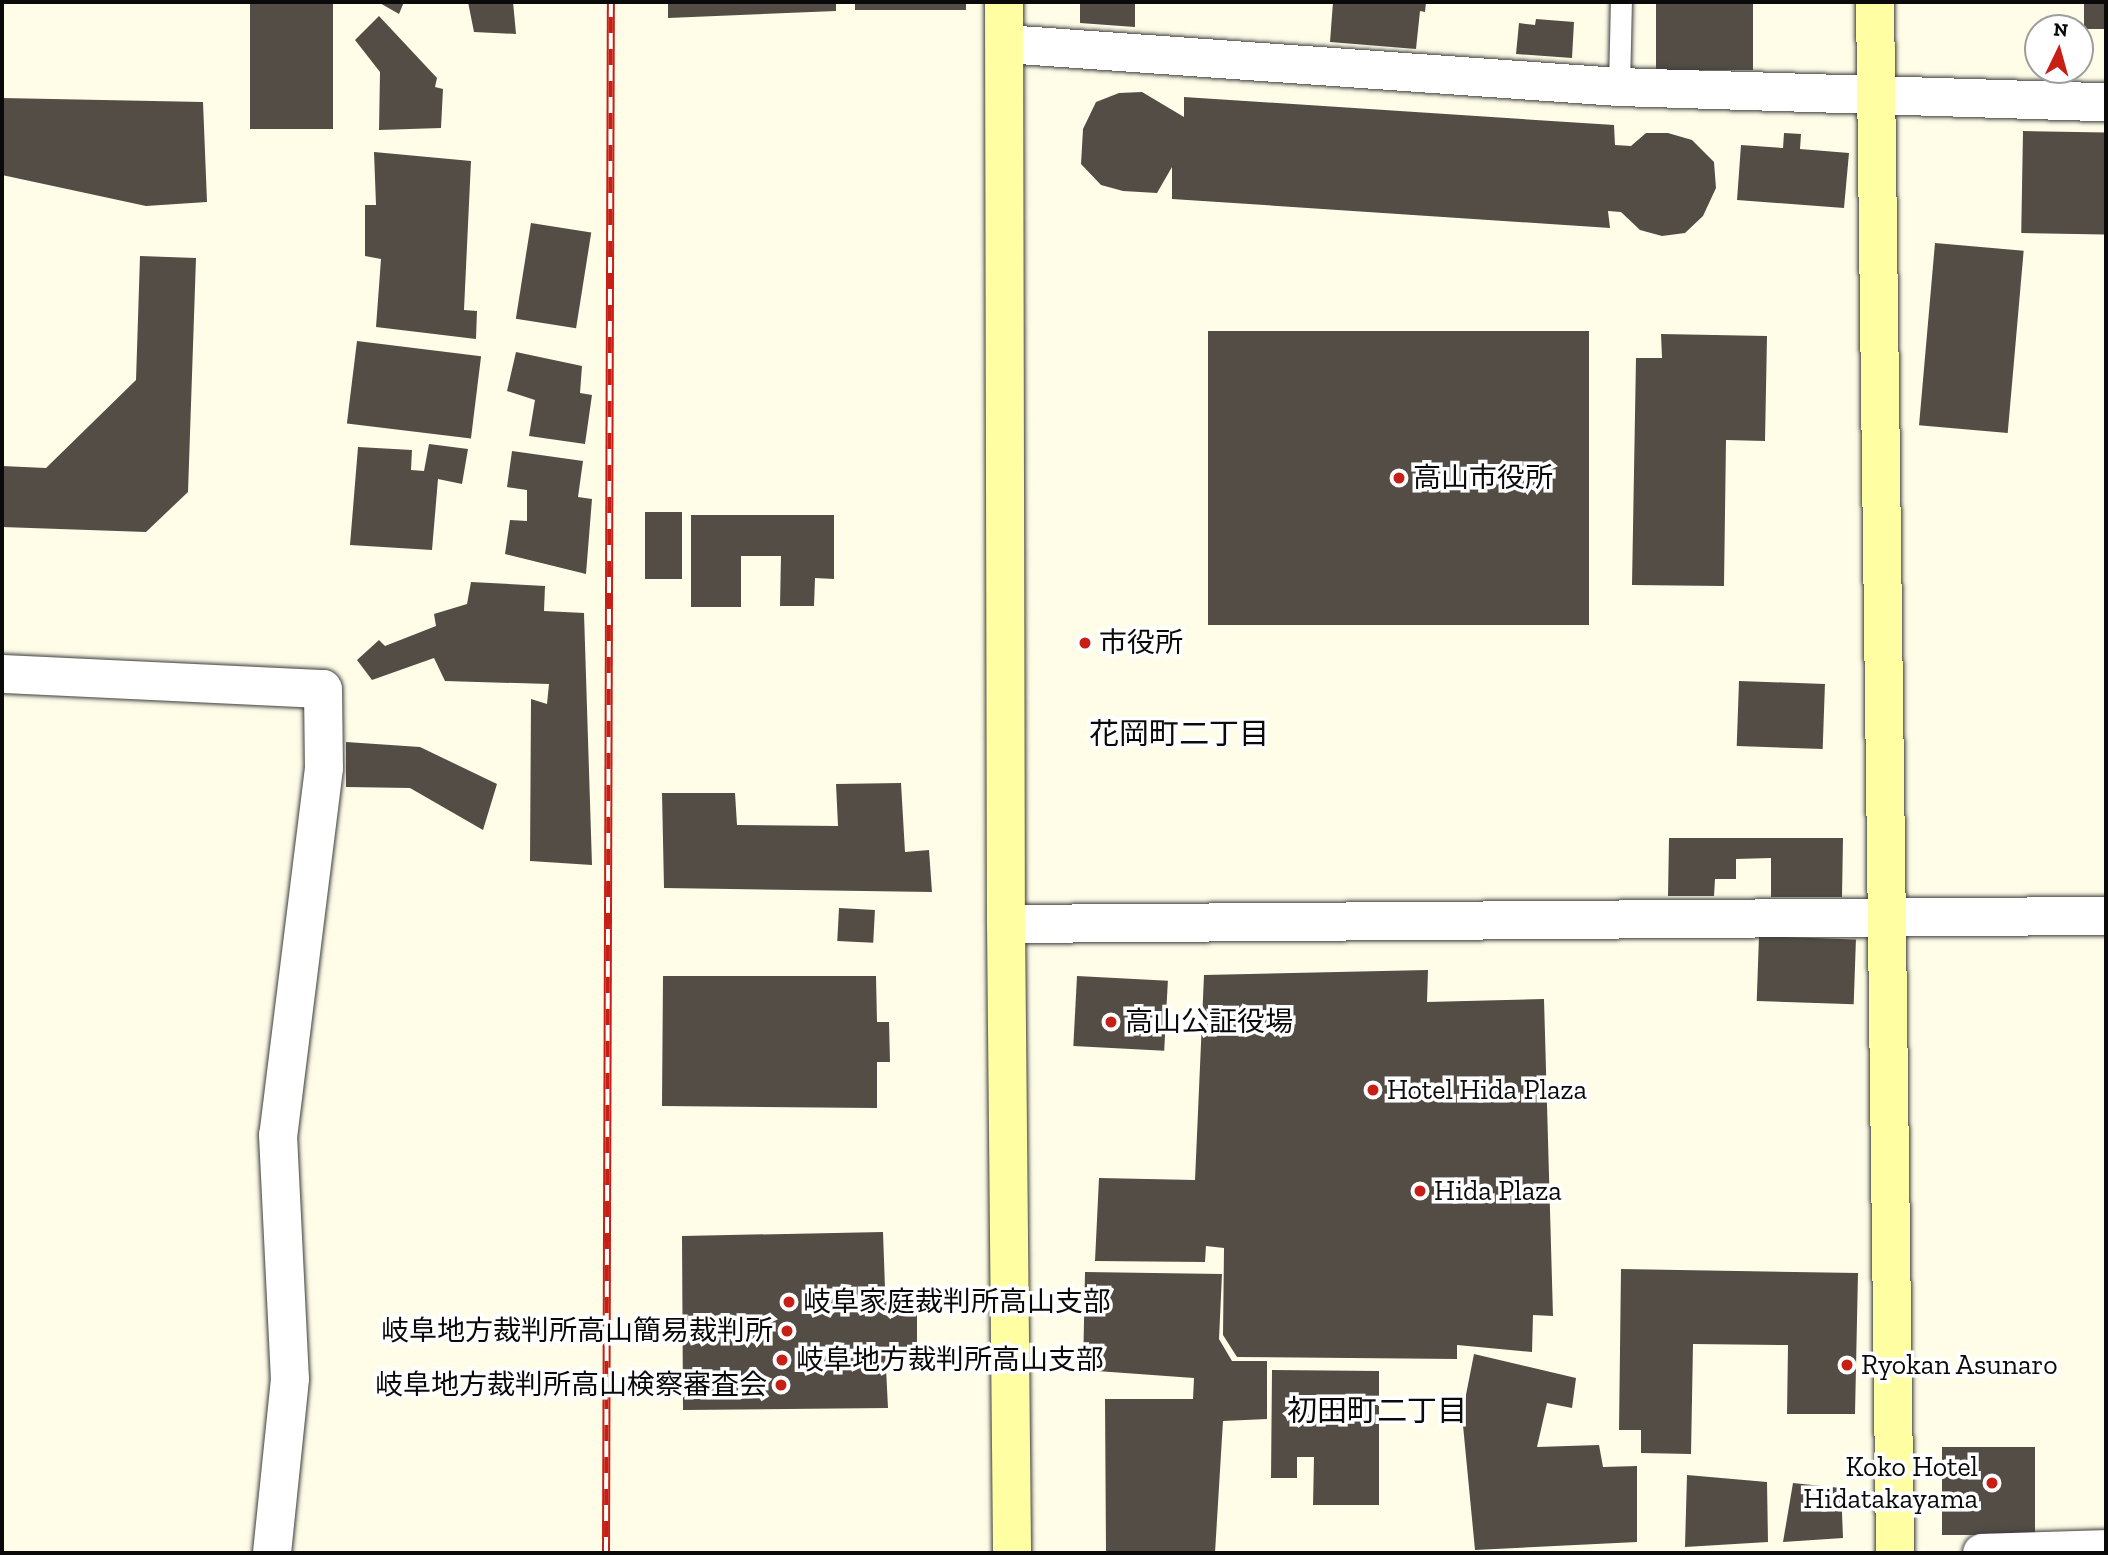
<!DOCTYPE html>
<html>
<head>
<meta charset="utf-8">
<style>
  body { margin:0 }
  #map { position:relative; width:2108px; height:1555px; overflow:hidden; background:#fffde8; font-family:"Zilla Slab","Noto Sans JP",serif }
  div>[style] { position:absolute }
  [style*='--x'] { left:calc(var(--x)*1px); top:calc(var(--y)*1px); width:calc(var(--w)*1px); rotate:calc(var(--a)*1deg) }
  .building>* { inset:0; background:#544d46; transform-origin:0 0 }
  .roads { filter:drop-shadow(0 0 2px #3d3d3d) drop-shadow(0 0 2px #3d3d3d) }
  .lane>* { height:21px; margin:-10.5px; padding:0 10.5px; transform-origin:10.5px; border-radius:10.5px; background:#fff }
  .street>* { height:38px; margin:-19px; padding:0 19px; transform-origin:19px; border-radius:19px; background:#fff }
  .secondary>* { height:38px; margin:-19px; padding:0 19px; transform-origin:19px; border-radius:19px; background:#fffea3 }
  .rail>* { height:8px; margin-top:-4px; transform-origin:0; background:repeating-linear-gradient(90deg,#fff 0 16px,#c71f16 0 32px); box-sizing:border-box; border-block:2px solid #c71f16 }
  .dots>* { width:19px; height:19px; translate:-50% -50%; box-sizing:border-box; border:4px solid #fff; border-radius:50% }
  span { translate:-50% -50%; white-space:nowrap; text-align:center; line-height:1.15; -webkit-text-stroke:7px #fff; paint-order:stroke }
  .poi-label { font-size:28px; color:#0a0a0a }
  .left { translate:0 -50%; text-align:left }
  .right { translate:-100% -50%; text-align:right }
  .neighbourhood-label { font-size:30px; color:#0a0a0a }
  .frame { position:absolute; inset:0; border:4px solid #0a0a0a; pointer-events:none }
  .north { position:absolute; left:2024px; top:14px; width:70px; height:70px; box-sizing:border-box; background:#fff; border:2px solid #9d9d9d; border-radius:50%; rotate:5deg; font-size:19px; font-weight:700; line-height:28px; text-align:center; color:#0a0a0a }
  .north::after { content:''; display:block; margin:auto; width:24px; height:32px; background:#c71f16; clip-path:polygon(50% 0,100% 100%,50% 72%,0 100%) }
</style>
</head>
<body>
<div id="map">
  <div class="building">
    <div style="left:250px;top:2px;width:83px;height:127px"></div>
    <div style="clip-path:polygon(378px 2px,404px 2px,399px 14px)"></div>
    <div style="clip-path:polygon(468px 2px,513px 2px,516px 34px,474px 32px)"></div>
    <div style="clip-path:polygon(668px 2px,836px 2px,836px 11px,668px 18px)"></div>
    <div style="left:855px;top:2px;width:111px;height:8px"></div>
    <div style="clip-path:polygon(1080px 2px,1135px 2px,1135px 27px,1080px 23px)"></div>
    <div style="clip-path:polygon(1333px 2px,1426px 2px,1425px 12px,1420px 11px,1416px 49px,1330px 42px)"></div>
    <div style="left:1656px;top:2px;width:97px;height:68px"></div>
    <div style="left:2084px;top:2px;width:22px;height:27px"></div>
    <div style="clip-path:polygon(379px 16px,437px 78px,435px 87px,443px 89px,441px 128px,379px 130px,380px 72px,355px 40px)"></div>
    <div style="clip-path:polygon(1536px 19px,1574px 22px,1572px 58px,1516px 54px,1519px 23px,1535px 25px)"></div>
    <div style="clip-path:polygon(1142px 92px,1184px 117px,1184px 97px,1614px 125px,1615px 145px,1631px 146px,1646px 133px,1668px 133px,1692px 140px,1714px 162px,1716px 188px,1703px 216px,1685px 233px,1662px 236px,1640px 230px,1621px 212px,1608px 211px,1610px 228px,1172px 199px,1172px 167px,1157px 193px,1123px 191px,1101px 185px,1081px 164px,1083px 129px,1096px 102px,1119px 93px)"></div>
    <div style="clip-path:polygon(2px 98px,203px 102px,207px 202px,146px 206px,2px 175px)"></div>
    <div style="left:2023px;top:131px;width:83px;height:102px;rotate:1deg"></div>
    <div style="clip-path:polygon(1784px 133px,1801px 134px,1800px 149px,1849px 153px,1844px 208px,1737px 200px,1741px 145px,1783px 148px)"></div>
    <div style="clip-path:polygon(374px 152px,471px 161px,464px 310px,477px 311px,476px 339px,376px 327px,381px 259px,365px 256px,365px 205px,376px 205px)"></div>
    <div style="left:531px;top:223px;width:61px;height:97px;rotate:9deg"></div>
    <div style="left:1935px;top:243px;width:89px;height:183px;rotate:5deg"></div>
    <div style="clip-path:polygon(140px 256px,196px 258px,188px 492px,146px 532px,2px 527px,2px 466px,46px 468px,136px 380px)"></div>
    <div style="left:1589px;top:331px;width:294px;height:381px;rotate:90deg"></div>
    <div style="clip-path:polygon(1661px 334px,1767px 336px,1765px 441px,1726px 440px,1724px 586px,1632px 585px,1636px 358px,1662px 358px)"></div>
    <div style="left:357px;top:341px;width:125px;height:83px;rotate:7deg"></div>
    <div style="clip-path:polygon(516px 352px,582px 366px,580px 393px,592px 395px,585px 444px,529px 436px,535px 400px,507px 391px)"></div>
    <div style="clip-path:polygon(429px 444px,468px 449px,462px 484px,438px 479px,432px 550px,350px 545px,358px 447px,412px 450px,411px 470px,424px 471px)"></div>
    <div style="clip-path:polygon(512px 451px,583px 461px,578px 497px,592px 499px,586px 574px,505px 554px,510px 520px,527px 521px,527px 490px,507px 487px)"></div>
    <div style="left:645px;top:512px;width:37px;height:67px"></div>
    <div style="clip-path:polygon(691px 515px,834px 515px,834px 579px,815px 578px,814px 606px,780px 606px,781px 556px,741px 556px,741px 607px,691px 607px)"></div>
    <div style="clip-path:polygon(471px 582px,545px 586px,544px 611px,584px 613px,592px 865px,530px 861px,531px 699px,547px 704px,549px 684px,445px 681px,434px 658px,372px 680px,357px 660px,379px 640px,385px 646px,436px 626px,434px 614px,467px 604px)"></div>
    <div style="left:1739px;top:681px;width:86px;height:65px;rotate:2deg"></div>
    <div style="clip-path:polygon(346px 742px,420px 747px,497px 784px,483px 830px,410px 788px,346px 787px)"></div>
    <div style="clip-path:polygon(901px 783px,905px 852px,929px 850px,932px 892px,664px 888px,662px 793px,735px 793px,737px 825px,838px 826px,836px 784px)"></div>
    <div style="clip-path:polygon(1669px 838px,1843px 838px,1842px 897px,1771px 897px,1771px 858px,1736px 859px,1736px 879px,1715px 879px,1714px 896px,1668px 896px)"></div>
    <div style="left:839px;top:908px;width:36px;height:33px;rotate:3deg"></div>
    <div style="left:1759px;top:936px;width:97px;height:65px;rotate:2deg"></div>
    <div style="clip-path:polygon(1428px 970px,1427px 1002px,1544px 999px,1553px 1316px,1533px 1315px,1532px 1352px,1457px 1345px,1457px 1359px,1237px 1357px,1223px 1335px,1224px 1248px,1206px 1246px,1205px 1262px,1095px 1261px,1099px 1178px,1195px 1180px,1204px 975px)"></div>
    <div style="clip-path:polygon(663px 976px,876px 976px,877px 1022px,889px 1022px,890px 1062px,877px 1062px,877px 1108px,662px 1106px)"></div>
    <div style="left:1077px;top:976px;width:91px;height:70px;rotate:3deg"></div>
    <div style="clip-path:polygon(883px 1232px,885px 1288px,917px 1287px,917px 1348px,885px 1348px,888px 1408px,683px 1410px,682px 1236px)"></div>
    <div style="clip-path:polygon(1621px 1269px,1858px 1273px,1855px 1414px,1787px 1414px,1788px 1345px,1693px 1344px,1691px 1454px,1641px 1453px,1641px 1430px,1619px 1430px)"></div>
    <div style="clip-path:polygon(1085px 1272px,1222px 1274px,1219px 1339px,1232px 1361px,1267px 1361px,1267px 1419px,1223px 1421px,1215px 1553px,1106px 1553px,1105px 1399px,1193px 1399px,1194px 1378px,1083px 1370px)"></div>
    <div style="clip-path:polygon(1474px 1354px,1576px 1378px,1572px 1408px,1547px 1403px,1537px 1447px,1599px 1445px,1603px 1467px,1637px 1466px,1637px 1542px,1475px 1550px,1462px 1415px)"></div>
    <div style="clip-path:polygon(1272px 1370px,1379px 1371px,1379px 1505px,1313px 1505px,1314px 1457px,1297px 1457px,1297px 1478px,1271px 1478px)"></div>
    <div style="left:1942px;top:1447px;width:93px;height:88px"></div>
    <div style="clip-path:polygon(1687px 1475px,1767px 1482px,1768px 1542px,1685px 1547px)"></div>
    <div style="clip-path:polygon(1793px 1483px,1841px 1488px,1843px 1538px,1783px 1542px)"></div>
  </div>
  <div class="roads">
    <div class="lane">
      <div style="--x:1619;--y:87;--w:85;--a:-88.7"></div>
    </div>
    <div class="street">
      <div style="--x:1005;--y:44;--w:616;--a:4.01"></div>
      <div style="--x:1619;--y:87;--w:487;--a:1.8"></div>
      <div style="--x:2;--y:674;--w:321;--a:2.7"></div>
      <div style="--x:323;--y:689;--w:79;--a:89.3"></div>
      <div style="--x:324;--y:768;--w:370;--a:97.1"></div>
      <div style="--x:278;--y:1135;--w:244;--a:87.2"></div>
      <div style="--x:290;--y:1379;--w:175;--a:95.9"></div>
      <div style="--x:1006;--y:924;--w:1100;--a:-0.42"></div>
      <div style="--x:1982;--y:1553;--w:124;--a:-1.8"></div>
    </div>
    <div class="secondary">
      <div style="--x:1004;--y:2;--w:922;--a:89.88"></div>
      <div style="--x:1006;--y:924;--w:629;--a:89.45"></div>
      <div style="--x:1875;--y:2;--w:1551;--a:89.26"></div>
    </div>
  </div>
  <div class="rail">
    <div style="--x:606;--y:1553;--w:1551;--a:-89.82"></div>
  </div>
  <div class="dots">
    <div style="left:1399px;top:478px;background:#c71f16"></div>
    <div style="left:1085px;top:643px;background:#c71f16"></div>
    <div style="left:1111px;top:1022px;background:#c71f16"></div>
    <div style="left:1373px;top:1090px;background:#c71f16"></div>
    <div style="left:1420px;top:1191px;background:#c71f16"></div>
    <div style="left:789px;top:1302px;background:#c71f16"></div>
    <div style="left:787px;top:1331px;background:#c71f16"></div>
    <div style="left:782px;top:1360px;background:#c71f16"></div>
    <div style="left:1847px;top:1365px;background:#c71f16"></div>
    <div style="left:781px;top:1385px;background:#c71f16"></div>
    <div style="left:1992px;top:1483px;background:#c71f16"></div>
  </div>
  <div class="poi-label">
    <span class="left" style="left:1413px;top:478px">高山市役所</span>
    <span class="left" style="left:1099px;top:643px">市役所</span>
    <span class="left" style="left:1125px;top:1022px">高山公証役場</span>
    <span class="left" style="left:1387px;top:1090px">Hotel Hida Plaza</span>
    <span class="left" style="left:1434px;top:1191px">Hida Plaza</span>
    <span class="left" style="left:803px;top:1302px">岐阜家庭裁判所高山支部</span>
    <span class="right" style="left:773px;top:1331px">岐阜地方裁判所高山簡易裁判所</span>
    <span class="left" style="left:796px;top:1360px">岐阜地方裁判所高山支部</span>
    <span class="left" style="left:1861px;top:1365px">Ryokan Asunaro</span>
    <span class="right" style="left:767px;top:1385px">岐阜地方裁判所高山検察審査会</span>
    <span class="right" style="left:1978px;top:1483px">Koko Hotel<br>Hidatakayama</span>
  </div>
  <div class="neighbourhood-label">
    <span style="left:1179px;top:734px">花岡町二丁目</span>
    <span style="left:1377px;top:1411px">初田町二丁目</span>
  </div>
  <div class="frame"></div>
  <div class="north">N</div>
</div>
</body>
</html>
